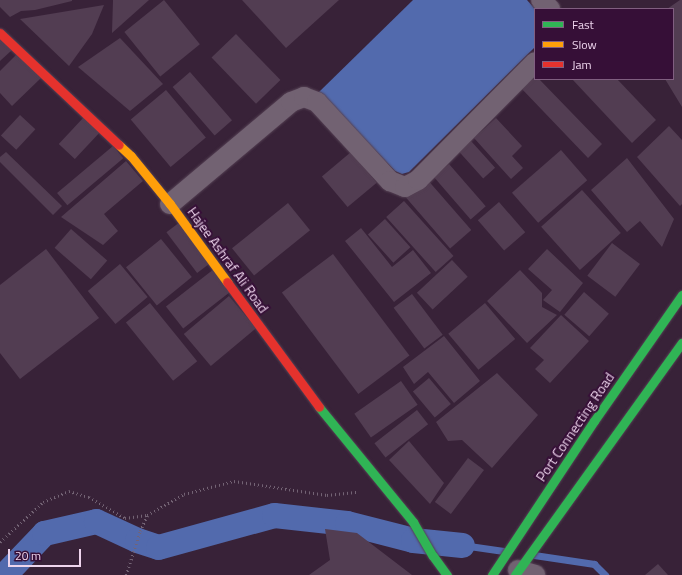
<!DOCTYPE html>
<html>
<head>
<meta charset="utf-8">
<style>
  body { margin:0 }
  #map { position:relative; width:682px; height:575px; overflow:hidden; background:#382238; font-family:"Titillium Web",sans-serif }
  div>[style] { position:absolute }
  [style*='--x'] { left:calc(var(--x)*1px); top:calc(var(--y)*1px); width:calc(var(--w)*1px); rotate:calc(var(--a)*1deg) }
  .water>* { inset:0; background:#526aad }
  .stream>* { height:7px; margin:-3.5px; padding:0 3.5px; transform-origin:3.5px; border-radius:3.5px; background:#526aad }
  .canal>* { height:25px; margin:-12.5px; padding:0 12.5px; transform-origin:12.5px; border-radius:12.5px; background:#526aad }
  .building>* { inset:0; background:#523d52; transform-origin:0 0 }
  .path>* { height:2.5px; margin-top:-1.25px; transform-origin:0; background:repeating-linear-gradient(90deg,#736374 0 1px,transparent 0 4px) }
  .roads { filter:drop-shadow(0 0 1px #544053) drop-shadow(0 0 1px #544053) }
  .street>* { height:20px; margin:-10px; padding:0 10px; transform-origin:10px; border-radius:10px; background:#726272 }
  .fast>* { height:9px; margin:-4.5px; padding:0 4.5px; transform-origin:4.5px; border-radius:4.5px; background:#30b455 }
  .slow>* { height:9px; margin:-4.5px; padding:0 4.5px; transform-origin:4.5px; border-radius:4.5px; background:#ff9f0a }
  .jam>* { height:9px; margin:-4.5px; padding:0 4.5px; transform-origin:4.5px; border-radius:4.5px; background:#e5322d }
  span { translate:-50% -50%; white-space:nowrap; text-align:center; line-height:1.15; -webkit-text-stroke:4px #360f37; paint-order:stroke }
  .street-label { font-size:14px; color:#eed5ed }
  .legend { position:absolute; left:534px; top:8px; width:140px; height:72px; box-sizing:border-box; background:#360f37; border:1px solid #805e80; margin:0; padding:5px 7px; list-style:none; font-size:12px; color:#eed5ed }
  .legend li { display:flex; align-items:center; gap:8px; height:20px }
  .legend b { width:20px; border:1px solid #805e80 }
  .scale { position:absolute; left:8px; top:549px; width:73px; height:18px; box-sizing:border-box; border:2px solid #eed5ed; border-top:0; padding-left:5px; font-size:12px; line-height:14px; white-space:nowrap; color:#eed5ed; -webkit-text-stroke:3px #360f37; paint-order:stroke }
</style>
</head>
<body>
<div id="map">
  <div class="water">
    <div style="clip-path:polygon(413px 0,527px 0,535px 9px,535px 47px,409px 172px,402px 174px,395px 171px,319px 92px)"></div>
  </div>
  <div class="stream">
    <div style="--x:462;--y:545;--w:42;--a:8.1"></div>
    <div style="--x:534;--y:555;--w:61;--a:8.5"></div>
    <div style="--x:594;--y:564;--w:16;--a:45"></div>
  </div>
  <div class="canal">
    <div style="--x:4;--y:575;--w:58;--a:-46.4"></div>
    <div style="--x:44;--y:533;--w:53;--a:-13"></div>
    <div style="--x:96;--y:521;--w:45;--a:24.9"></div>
    <div style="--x:137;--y:540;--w:22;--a:18"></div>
    <div style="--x:158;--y:547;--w:120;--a:-15.4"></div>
    <div style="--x:274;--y:515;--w:73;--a:6.3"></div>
    <div style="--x:347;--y:523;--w:68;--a:14.4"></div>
    <div style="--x:413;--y:540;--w:49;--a:5.8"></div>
  </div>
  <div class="building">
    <div style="clip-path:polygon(0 0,72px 0,72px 1px,35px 10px,21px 11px,10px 17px,0 7px)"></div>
    <div style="clip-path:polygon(113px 0,149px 0,112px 33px)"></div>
    <div style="left:164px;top:0;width:57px;height:51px;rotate:51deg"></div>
    <div style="clip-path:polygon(242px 0,339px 0,286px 48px)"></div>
    <div style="clip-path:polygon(680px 0,682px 0,682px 107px,665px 79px,673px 79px,673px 9px,667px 9px)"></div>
    <div style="clip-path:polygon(104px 5px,92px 34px,69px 66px,20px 19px)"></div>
    <div style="left:236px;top:34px;width:64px;height:34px;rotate:46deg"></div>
    <div style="clip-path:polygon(0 37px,12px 50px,0 61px)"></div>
    <div style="clip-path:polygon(120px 38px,163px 84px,130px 111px,78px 67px)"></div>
    <div style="clip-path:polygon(17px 54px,41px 78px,12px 106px,0 93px,0 71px)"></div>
    <div style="left:190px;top:72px;width:64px;height:23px;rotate:49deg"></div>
    <div style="clip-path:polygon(535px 74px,535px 79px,539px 79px,602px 144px,588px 158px,521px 88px)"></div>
    <div style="clip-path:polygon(572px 79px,617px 79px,656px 120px,632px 143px)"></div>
    <div style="left:166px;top:90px;width:62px;height:46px;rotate:50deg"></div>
    <div style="left:20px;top:115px;width:21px;height:28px;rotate:43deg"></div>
    <div style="left:84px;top:117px;width:22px;height:37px;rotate:43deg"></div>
    <div style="clip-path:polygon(496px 118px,522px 146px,512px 156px,523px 168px,511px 179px,474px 138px)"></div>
    <div style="clip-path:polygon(669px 126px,682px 140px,682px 204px,680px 206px,637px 157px)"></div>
    <div style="left:471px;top:141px;width:36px;height:16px;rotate:48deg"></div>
    <div style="left:113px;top:146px;width:16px;height:73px;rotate:50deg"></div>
    <div style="left:561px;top:150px;width:40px;height:65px;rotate:49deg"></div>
    <div style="clip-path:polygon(6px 152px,62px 206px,53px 215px,0 162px,0 157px)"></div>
    <div style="left:351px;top:152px;width:40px;height:38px;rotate:50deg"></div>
    <div style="clip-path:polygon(627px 158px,674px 219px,662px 247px,640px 221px,627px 232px,591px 190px)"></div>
    <div style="clip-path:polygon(126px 161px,143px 181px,104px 214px,118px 231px,103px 245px,61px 217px)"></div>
    <div style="left:449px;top:164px;width:56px;height:20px;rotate:49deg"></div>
    <div style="left:426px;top:178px;width:69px;height:28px;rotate:49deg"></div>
    <div style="left:582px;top:190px;width:58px;height:55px;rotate:48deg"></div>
    <div style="left:404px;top:201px;width:74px;height:24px;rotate:48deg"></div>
    <div style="left:499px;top:202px;width:40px;height:28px;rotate:49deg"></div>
    <div style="left:288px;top:203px;width:35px;height:72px;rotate:51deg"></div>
    <div style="left:385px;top:219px;width:38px;height:23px;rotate:48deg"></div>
    <div style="left:180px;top:222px;width:51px;height:17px;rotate:53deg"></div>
    <div style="clip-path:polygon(361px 228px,392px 267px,413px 250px,431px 273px,394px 302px,345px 241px)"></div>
    <div style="left:71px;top:229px;width:48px;height:25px;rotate:41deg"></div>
    <div style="left:161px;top:239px;width:49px;height:45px;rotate:51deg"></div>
    <div style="left:612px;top:243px;width:35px;height:41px;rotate:37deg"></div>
    <div style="clip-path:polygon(46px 249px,99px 318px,20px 379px,0 353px,0 285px)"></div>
    <div style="clip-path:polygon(547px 249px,583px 283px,560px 312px,543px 300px,552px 290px,528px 269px)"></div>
    <div style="left:333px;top:254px;width:127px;height:64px;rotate:53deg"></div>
    <div style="left:452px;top:260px;width:23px;height:48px;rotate:47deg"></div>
    <div style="left:120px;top:264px;width:43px;height:42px;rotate:50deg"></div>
    <div style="left:214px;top:269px;width:28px;height:61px;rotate:52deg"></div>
    <div style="clip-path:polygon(520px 270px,542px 293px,542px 307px,557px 315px,527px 343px,487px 301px)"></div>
    <div style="left:584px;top:292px;width:33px;height:30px;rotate:41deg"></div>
    <div style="left:412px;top:294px;width:51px;height:23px;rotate:53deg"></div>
    <div style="left:229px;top:296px;width:42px;height:59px;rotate:50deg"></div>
    <div style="left:150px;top:303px;width:75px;height:31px;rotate:51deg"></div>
    <div style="left:485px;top:303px;width:47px;height:48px;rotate:50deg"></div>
    <div style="clip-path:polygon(561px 315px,589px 341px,550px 383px,535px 369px,544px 360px,530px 348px)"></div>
    <div style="clip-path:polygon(444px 336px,480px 381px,454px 403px,428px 372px,414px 384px,403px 367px)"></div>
    <div style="clip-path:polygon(497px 373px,538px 415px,492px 468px,462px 440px,448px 441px,436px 422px)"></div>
    <div style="left:429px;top:378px;width:34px;height:21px;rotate:50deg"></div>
    <div style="left:401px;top:381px;width:29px;height:57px;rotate:55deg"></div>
    <div style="left:417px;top:410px;width:18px;height:54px;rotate:52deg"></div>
    <div style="clip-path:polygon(409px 441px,444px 483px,430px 504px,389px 460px)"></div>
    <div style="left:468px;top:458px;width:20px;height:55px;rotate:37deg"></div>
    <div style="clip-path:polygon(325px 529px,357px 533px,412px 575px,309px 575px,330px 560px)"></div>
    <div style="clip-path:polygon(658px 564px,668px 575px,645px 575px)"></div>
  </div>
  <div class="path">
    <div style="--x:0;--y:542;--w:59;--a:-42.9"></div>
    <div style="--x:43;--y:502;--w:28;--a:-23"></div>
    <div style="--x:69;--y:491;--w:21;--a:17"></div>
    <div style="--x:89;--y:497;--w:42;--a:30.3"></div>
    <div style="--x:125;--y:518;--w:22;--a:-8"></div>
    <div style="--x:147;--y:515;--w:43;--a:-29.6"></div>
    <div style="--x:184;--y:494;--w:52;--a:-14.6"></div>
    <div style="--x:234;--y:481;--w:94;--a:8.6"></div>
    <div style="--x:327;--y:495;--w:31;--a:-6"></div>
    <div style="--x:126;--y:575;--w:46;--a:-72.3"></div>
    <div style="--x:140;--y:531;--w:17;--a:-65"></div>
  </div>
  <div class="roads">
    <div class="street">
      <div style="--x:541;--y:0;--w:13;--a:45"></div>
      <div style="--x:170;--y:204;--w:158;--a:-40.1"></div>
      <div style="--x:291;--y:102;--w:14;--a:-21"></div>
      <div style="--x:304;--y:97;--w:14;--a:21"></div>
      <div style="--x:317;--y:102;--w:108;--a:47.3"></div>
      <div style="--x:390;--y:181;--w:16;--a:22"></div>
      <div style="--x:405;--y:187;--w:15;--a:-28"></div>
      <div style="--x:418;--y:180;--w:166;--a:-45.2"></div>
      <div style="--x:518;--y:570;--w:18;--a:16"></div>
    </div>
    <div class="fast">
      <div style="--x:319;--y:407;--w:149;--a:50.7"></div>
      <div style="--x:413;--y:522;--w:39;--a:60"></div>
      <div style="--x:433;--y:556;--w:24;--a:54"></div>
      <div style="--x:492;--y:575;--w:185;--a:-56.5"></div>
      <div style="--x:594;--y:421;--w:154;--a:-55.1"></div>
      <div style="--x:515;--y:575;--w:286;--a:-54.3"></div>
    </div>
    <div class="slow">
      <div style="--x:119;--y:145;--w:16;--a:43"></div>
      <div style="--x:131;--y:156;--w:62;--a:50.9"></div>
      <div style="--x:170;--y:204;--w:97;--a:53.8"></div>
    </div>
    <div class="jam">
      <div style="--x:0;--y:33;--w:163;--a:43.3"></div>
      <div style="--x:227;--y:282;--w:155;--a:53.6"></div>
    </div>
  </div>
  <div class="street-label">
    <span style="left:228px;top:260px;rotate:54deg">Hajee Ashraf Ali Road</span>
    <span style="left:575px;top:427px;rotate:-56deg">Port Connecting Road</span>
  </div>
  <ul class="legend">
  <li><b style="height:5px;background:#30b455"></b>Fast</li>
  <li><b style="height:5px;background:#ff9f0a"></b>Slow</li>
  <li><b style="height:5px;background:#e5322d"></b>Jam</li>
  </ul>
  <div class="scale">20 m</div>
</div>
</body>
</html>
